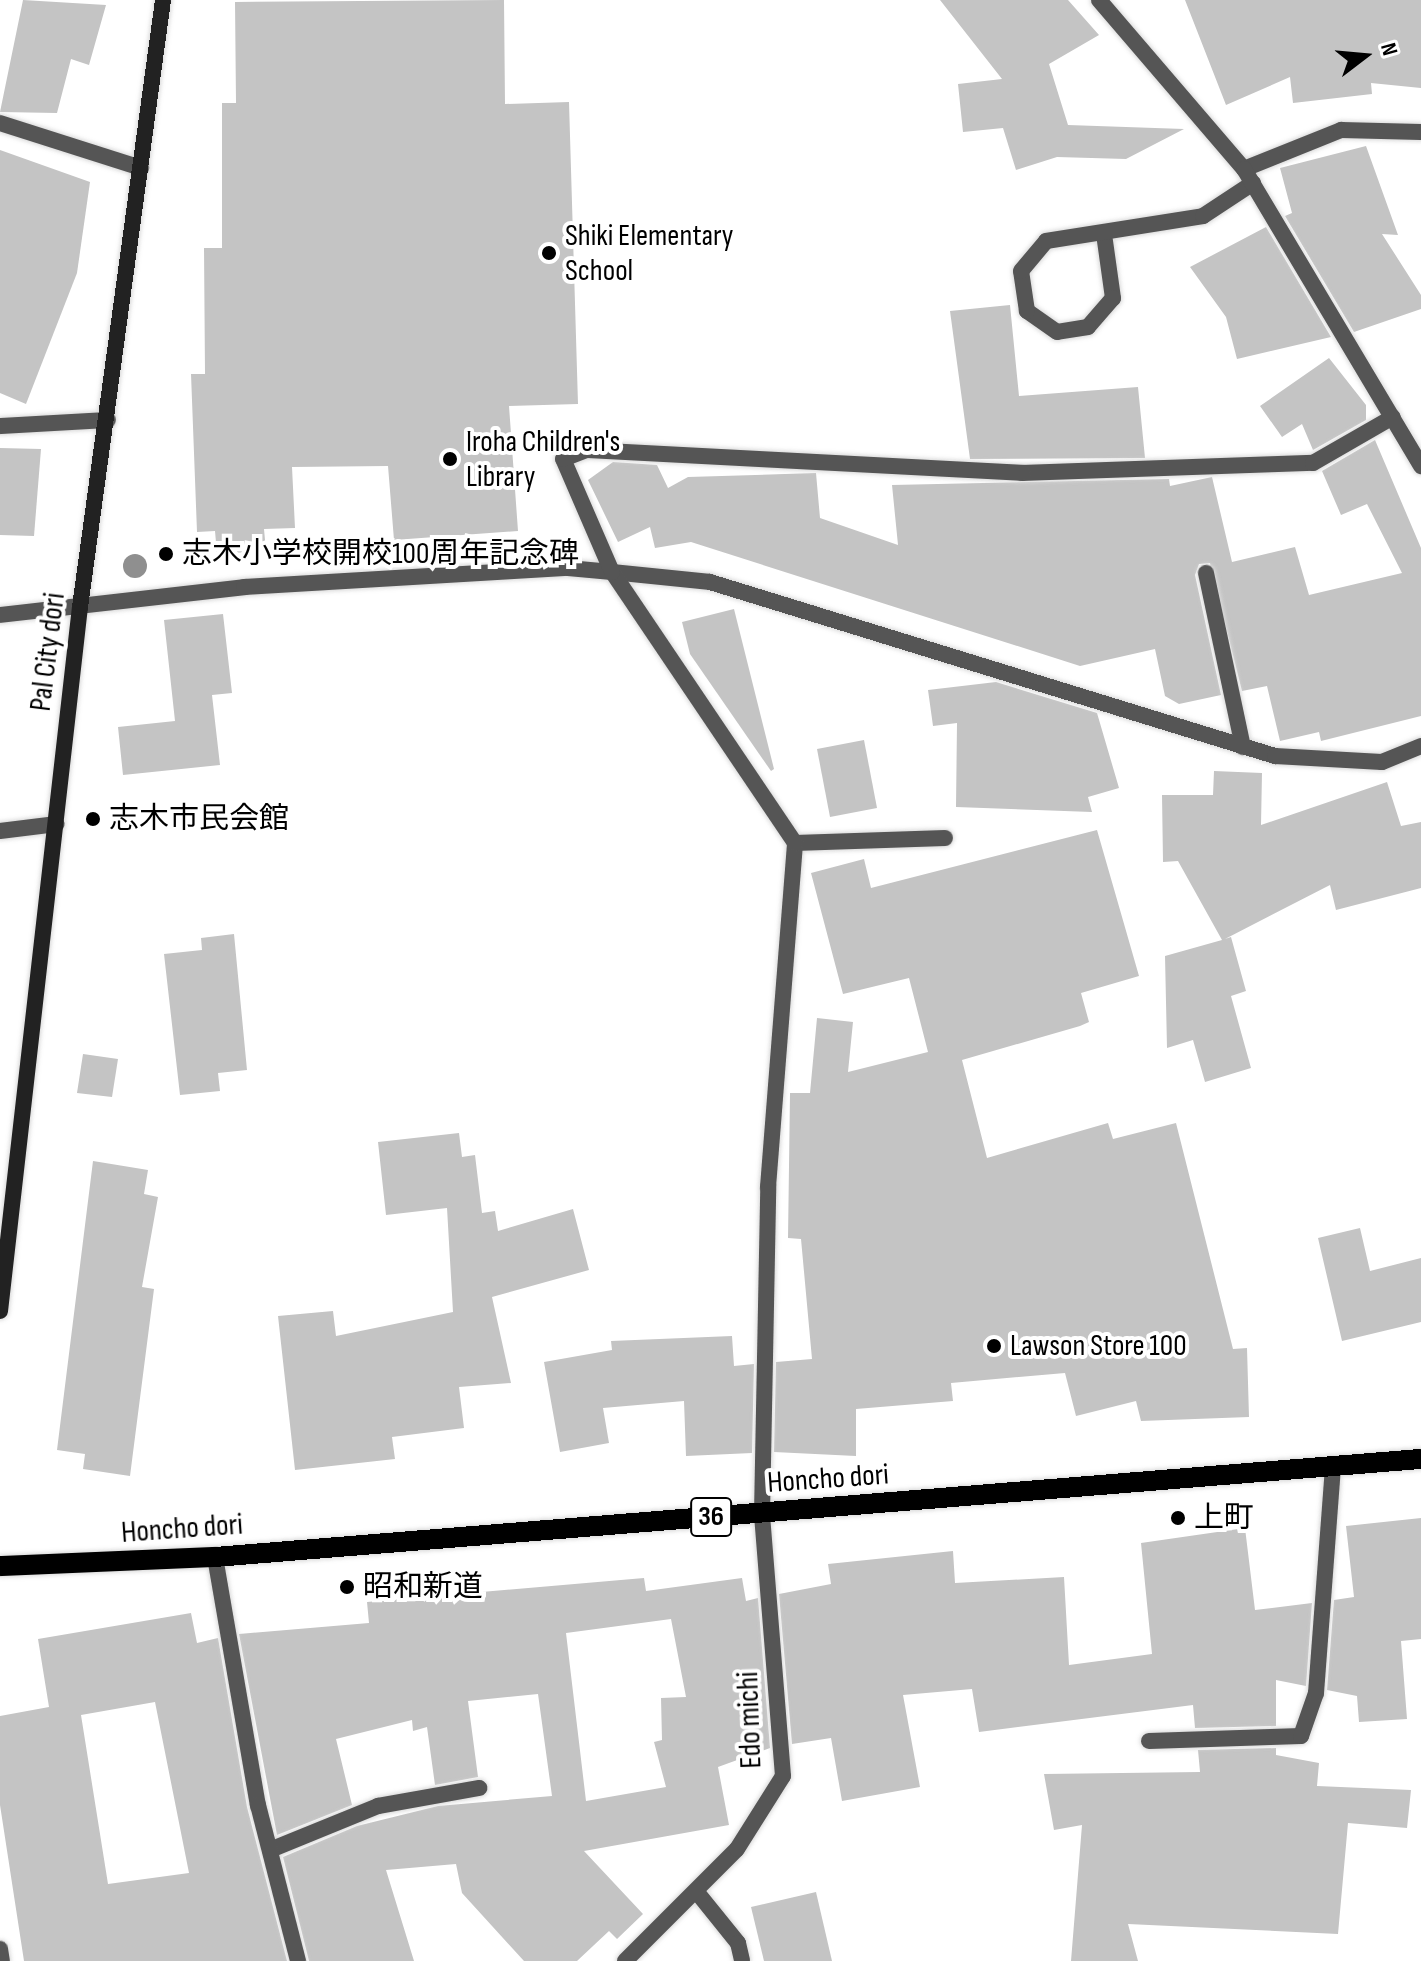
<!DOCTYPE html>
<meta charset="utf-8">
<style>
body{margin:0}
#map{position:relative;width:1421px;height:1961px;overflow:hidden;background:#fff;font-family:"Sofia Sans Condensed","Noto Sans JP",sans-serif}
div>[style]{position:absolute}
.building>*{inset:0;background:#c4c4c4}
.roads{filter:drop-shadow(0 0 2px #dbdbdb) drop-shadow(0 0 2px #dbdbdb)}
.lane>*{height:16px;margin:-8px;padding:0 8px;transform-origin:8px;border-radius:8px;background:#555}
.street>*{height:16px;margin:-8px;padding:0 8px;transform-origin:8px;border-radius:8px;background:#555}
.secondary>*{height:16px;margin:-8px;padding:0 8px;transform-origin:8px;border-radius:8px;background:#222}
.primary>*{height:20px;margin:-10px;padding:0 10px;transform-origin:10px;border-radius:10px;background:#000}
.trees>*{width:24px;height:24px;margin:-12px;border-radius:50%;background:#8f8f8f}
.dots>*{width:22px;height:22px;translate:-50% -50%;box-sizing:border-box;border:4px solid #fff;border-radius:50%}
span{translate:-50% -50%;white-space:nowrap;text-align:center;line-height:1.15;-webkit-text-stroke:8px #fff;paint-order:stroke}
.shield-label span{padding:2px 6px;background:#fff;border:2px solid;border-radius:6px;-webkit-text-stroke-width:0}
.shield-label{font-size:28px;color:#000;font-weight:700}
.poi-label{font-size:30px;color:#000}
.left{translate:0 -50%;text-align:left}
.street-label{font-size:30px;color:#000}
.north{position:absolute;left:1325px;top:16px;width:80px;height:80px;-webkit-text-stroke:6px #fff;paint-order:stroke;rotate:74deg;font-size:22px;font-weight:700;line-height:32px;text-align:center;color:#000}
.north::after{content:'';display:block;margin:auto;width:28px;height:36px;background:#000;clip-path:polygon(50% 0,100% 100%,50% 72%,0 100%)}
</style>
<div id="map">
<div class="building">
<i style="clip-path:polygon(23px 0,106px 5px,89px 65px,71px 59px,57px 113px,0 112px)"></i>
<i style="clip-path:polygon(504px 0,505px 104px,569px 102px,578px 404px,509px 406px,518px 531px,394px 540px,388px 466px,292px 467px,295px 528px,264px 529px,266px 551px,217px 554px,215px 531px,197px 532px,191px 374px,205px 374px,204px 248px,222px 248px,222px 103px,236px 103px,235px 2px)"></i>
<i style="clip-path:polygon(940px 0,1068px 0,1099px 35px,1049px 64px,1068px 125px,1184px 129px,1126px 159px,1057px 157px,1016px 170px,1003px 128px,963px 132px,958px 84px,1002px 79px)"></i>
<i style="clip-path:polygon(1185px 0,1421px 0,1421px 88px,1371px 83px,1372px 94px,1293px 103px,1290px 77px,1226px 105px)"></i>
<i style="clip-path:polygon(1366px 146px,1398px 235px,1382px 234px,1421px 295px,1421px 309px,1354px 332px,1285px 216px,1292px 213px,1280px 168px)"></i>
<i style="clip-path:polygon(0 150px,90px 182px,77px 273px,26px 404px,0 393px)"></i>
<i style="clip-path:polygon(1266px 227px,1331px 337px,1237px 359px,1226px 317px,1190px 267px)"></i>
<i style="clip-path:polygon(1010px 305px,1019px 396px,1138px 387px,1145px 458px,970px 459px,950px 311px)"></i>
<i style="clip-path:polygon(1329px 358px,1366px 405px,1366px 420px,1313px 450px,1302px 424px,1282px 437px,1260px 406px)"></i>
<i style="clip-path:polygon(1375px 440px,1421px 548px,1421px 716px,1321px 741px,1319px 732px,1280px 741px,1267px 686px,1242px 691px,1210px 563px,1199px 564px,1195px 575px,1221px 695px,1179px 704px,1165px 696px,1155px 649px,1080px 666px,691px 542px,655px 548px,650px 527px,618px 542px,588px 480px,613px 462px,657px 465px,668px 488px,688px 477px,816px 473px,820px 518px,898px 545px,892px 485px,1169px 479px,1170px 486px,1212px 477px,1232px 562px,1295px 547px,1309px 595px,1402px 573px,1367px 504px,1341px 515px,1322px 471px)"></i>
<i style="clip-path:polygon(0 448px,41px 449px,34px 536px,0 535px)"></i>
<i style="clip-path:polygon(734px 609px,774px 769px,771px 771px,690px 654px,682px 622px)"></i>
<i style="clip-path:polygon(223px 614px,232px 693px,212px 695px,220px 765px,123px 775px,118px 727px,175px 721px,164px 620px)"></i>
<i style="clip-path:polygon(996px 682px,1097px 713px,1119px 788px,1088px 797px,1092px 812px,956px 807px,957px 723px,933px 726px,928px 690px)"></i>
<i style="clip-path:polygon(864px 740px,877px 808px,830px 817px,817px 749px)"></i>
<i style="clip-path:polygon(1214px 771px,1262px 773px,1261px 825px,1387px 782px,1401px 826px,1421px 822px,1421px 888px,1336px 910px,1330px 885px,1225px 939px,1231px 937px,1246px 991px,1231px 996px,1251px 1068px,1205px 1082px,1193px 1040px,1167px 1048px,1165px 956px,1222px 940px,1178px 861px,1163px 862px,1162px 795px,1213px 795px)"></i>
<i style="clip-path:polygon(1097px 830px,1139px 976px,1081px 993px,1089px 1022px,1080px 1026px,962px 1060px,987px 1158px,1108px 1123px,1113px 1139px,1176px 1123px,1233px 1349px,1247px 1348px,1249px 1417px,1141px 1421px,1136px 1401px,1076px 1416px,1065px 1373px,951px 1383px,953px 1401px,856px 1409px,856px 1456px,774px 1452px,776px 1362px,812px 1359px,801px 1239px,788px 1238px,790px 1093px,810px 1093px,817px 1018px,853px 1022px,848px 1072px,928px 1052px,909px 978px,843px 994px,811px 873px,864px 859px,871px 888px)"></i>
<i style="clip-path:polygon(234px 934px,247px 1070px,218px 1073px,220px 1091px,180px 1095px,164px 954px,202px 950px,201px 938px)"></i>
<i style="clip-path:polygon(83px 1054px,118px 1059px,112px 1097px,77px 1093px)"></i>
<i style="clip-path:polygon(459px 1133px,462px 1157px,475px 1155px,482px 1213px,495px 1211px,498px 1231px,573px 1209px,589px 1270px,492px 1297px,511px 1383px,459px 1387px,464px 1428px,392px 1437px,395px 1459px,295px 1470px,278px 1316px,333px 1311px,336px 1336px,453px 1312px,447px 1208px,386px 1215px,378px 1142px)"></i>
<i style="clip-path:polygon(93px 1161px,148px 1170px,144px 1194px,158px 1197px,142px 1287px,154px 1289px,130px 1476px,83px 1469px,85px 1454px,57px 1450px)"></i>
<i style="clip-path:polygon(1360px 1228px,1370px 1271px,1421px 1258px,1421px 1322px,1342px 1341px,1318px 1238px)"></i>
<i style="clip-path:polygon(732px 1336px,734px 1366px,754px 1364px,752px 1453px,686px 1456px,684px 1401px,603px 1408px,609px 1443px,560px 1452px,544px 1362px,612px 1350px,611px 1341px)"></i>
<i style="clip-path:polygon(1421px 1518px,1421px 1639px,1401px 1641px,1407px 1719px,1359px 1722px,1357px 1696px,1327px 1690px,1334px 1600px,1354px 1597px,1346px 1526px)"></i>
<i style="clip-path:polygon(1245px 1528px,1255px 1610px,1312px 1603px,1306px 1686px,1276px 1680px,1276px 1726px,1195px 1728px,1193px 1705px,979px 1732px,972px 1689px,903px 1695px,920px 1787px,842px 1801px,831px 1738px,792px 1744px,779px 1594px,831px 1584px,828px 1564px,953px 1551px,955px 1583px,1064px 1577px,1069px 1665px,1152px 1654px,1141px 1543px)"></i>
<i style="clip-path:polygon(evenodd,644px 1578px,646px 1591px,742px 1578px,746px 1601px,758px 1598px,770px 1748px,718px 1767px,729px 1825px,584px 1851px,643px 1914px,617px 1939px,609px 1931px,577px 1961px,524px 1961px,462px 1893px,456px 1864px,386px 1870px,414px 1961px,309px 1961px,283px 1857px,357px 1826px,438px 1806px,552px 1796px,538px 1694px,468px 1701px,478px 1777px,435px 1785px,427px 1727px,413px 1731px,412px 1720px,336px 1739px,352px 1805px,277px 1835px,239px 1634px,369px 1623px,367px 1602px,644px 1578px,671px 1619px,686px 1697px,661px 1698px,662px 1740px,654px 1742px,666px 1787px,586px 1801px,566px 1633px,671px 1619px)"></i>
<i style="clip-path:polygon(evenodd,191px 1613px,197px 1643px,218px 1638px,247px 1807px,287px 1961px,24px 1961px,0 1805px,0 1716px,49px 1707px,38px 1639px,191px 1613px,155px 1702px,189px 1873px,108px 1884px,81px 1715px,155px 1702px)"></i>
<i style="clip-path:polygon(1276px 1748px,1276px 1755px,1319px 1763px,1317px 1786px,1411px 1790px,1407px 1828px,1348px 1823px,1338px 1934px,1128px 1924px,1138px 1961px,1071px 1961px,1082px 1825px,1054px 1830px,1044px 1774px,1200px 1772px,1198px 1750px)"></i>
<i style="clip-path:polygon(816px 1892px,832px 1961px,764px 1961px,751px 1907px)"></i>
</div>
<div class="roads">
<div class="lane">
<i style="left:1244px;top:169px;width:105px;rotate:-21.9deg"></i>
<i style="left:1341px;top:130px;width:80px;rotate:1.4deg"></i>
<i style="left:1104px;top:234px;width:65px;rotate:82deg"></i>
<i style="left:1113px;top:298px;width:38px;rotate:131deg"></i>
<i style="left:1088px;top:327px;width:31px;rotate:171deg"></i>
<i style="left:1057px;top:332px;width:37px;rotate:-145deg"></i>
<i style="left:1027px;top:311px;width:40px;rotate:-98.5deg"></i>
<i style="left:1021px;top:271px;width:39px;rotate:-50deg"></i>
<i style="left:1046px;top:241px;width:159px;rotate:-9deg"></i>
<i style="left:1203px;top:216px;width:60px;rotate:-33.4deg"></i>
<i style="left:1022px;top:473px;width:291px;rotate:-2deg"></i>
<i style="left:1313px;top:463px;width:92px;rotate:-29.9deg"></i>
<i style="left:795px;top:843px;width:150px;rotate:-1.9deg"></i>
<i style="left:1149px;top:1741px;width:152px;rotate:-1.9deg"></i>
<i style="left:1301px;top:1736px;width:46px;rotate:-70.8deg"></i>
<i style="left:1316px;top:1693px;width:227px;rotate:-85.7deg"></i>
<i style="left:270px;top:1850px;width:117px;rotate:-22.2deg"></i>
<i style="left:378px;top:1806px;width:103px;rotate:-10.1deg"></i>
</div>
<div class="street">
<i style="left:1099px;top:0;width:223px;rotate:49.4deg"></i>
<i style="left:1244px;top:169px;width:346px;rotate:59.2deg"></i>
<i style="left:0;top:123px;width:148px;rotate:17.7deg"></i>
<i style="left:0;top:426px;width:108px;rotate:-3.2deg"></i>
<i style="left:1206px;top:573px;width:178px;rotate:78deg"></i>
<i style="left:0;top:615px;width:246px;rotate:-6.5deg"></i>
<i style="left:244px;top:587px;width:325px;rotate:-3.4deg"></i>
<i style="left:568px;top:568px;width:44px;rotate:5.2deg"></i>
<i style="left:612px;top:572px;width:99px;rotate:5.8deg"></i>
<i style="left:710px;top:582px;width:591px;rotate:17.12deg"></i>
<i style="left:1275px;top:756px;width:107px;rotate:3.2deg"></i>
<i style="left:1382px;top:762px;width:42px;rotate:-22.3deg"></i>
<i style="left:0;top:831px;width:57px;rotate:-7deg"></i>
<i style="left:215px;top:1557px;width:252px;rotate:80.2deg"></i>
<i style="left:258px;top:1805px;width:161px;rotate:75.6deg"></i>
<i style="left:696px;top:1891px;width:67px;rotate:51.1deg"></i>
<i style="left:738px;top:1943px;width:18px;rotate:77deg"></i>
<i style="left:0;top:1949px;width:12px;rotate:81deg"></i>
<i style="left:625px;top:1961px;width:158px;rotate:-45deg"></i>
<i style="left:737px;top:1849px;width:86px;rotate:-57.8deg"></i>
<i style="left:783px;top:1776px;width:263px;rotate:-94.6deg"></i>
<i style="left:762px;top:1514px;width:327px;rotate:-88.9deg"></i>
<i style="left:768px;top:1187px;width:345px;rotate:-85.5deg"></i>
<i style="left:795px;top:843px;width:327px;rotate:-124deg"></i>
<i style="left:612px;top:572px;width:123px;rotate:-113.4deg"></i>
<i style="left:563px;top:459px;width:25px;rotate:-21deg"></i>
<i style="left:586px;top:450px;width:437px;rotate:3deg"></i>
</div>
<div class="secondary">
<i style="left:0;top:1311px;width:709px;rotate:-83.52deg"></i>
<i style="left:80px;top:607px;width:613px;rotate:-82.21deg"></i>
</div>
<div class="primary">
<i style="left:0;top:1566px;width:215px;rotate:-2.4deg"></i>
<i style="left:215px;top:1557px;width:1210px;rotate:-4.65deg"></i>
</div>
</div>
<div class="trees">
<i style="left:135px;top:566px"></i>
</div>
<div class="dots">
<i style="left:549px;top:253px;background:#000"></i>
<i style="left:450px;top:459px;background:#000"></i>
<i style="left:166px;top:554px;background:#000"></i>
<i style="left:93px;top:819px;background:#000"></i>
<i style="left:994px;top:1346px;background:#000"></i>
<i style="left:1178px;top:1518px;background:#000"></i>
<i style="left:347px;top:1587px;background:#000"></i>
</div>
<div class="shield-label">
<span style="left:711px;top:1517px">36</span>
</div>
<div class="poi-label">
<span class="left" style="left:565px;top:253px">Shiki Elementary<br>School</span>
<span class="left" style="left:466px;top:459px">Iroha Children's<br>Library</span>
<span class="left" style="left:182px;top:554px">志木小学校開校100周年記念碑</span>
<span class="left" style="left:109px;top:819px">志木市民会館</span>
<span class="left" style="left:1010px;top:1346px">Lawson Store 100</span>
<span class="left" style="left:1194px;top:1518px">上町</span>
<span class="left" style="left:363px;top:1587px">昭和新道</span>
</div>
<div class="street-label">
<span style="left:48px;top:652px;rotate:-83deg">Pal City dori</span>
<span style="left:828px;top:1479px;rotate:-4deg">Honcho dori</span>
<span style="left:182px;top:1529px;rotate:-4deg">Honcho dori</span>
<span style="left:750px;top:1720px;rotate:-92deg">Edo michi</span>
</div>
<div class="north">N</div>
</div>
